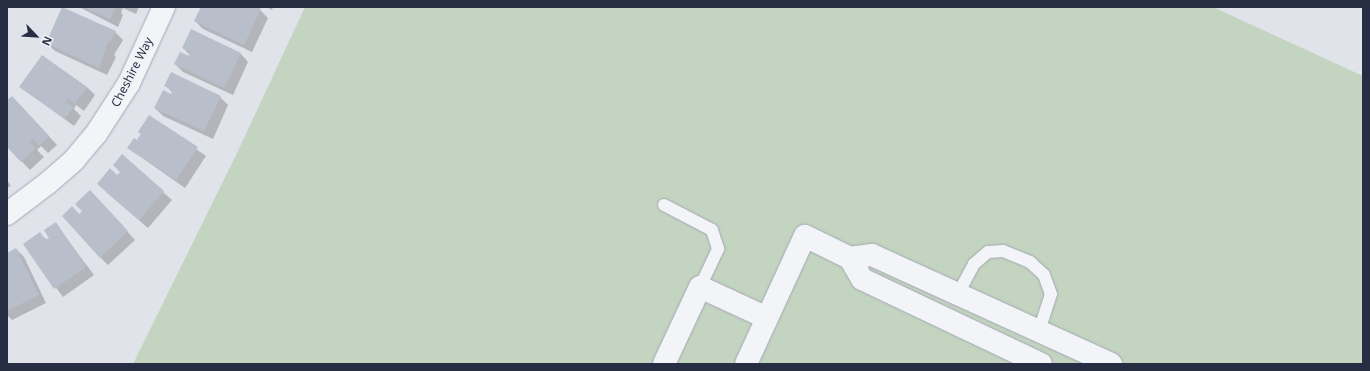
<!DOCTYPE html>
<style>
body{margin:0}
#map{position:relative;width:1370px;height:371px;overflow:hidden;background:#e0e3ea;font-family:"Noto Sans",sans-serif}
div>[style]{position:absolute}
.green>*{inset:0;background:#c3d5c0}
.shadow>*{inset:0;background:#0003}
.building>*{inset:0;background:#b9becb}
.roads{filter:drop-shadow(0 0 1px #a5a9b5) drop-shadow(0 0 1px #a5a9b5)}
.lane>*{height:12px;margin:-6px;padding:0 6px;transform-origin:6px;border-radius:6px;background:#f3f4f8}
.street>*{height:22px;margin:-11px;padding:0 11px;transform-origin:11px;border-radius:11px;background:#f3f4f8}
span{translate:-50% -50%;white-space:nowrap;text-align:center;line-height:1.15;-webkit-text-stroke:3.5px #f0f2f7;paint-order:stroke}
.street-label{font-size:12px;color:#272e43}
.frame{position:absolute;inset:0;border:8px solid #272e43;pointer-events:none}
.north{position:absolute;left:16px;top:16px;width:40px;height:40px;-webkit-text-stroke:3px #f0f2f7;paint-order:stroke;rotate:115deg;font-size:11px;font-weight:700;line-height:16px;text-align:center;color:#272e43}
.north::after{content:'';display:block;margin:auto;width:14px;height:18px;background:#272e43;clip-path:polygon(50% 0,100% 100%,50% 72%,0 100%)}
</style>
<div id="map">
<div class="green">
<i style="clip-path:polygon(305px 7px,1213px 7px,1363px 76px,1363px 364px,133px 364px,238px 151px)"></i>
</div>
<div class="shadow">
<i style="clip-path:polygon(79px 7px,139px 7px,136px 14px,123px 8px,121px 13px,123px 15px,118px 27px)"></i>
<i style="clip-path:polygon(202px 7px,254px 7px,260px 10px,268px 18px,252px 52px,203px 29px,195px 21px)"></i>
<i style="clip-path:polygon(267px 7px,273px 7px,272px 10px)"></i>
<i style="clip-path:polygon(115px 32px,123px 40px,114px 55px,116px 57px,107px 75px,55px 51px,47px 43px)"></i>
<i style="clip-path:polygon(183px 48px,240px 53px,248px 62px,233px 95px,183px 72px,175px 64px,190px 55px)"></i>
<i style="clip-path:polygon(166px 86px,220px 97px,228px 105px,213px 139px,163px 116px,155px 108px,173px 93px)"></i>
<i style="clip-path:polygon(21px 87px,87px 87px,95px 95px,84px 111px,76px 105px,74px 109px,81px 116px,74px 126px)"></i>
<i style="clip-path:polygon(7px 102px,20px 105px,57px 145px,48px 153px,41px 146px,37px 150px,44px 157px,30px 170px,7px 146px)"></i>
<i style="clip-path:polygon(150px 116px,206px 156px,185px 188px,128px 148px,137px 141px)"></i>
<i style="clip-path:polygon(122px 156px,172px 200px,148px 228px,106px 192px,121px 172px)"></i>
<i style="clip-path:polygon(7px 180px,11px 186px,7px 188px)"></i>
<i style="clip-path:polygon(98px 199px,135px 240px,108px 265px,100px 257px,79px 215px)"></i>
<i style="clip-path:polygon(55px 223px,94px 275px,63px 297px,24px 244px,40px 234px,47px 240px,51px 238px)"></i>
<i style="clip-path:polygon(16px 249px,24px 257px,46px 303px,12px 320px,7px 315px,7px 254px)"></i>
</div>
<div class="building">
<i style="clip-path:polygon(62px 7px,116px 31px,110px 43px,108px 42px,99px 68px,46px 43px)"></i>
<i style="clip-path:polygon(83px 7px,116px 7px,110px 19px)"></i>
<i style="clip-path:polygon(201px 7px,257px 7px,261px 9px,244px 45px,194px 21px)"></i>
<i style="clip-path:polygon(191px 29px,241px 53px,224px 88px,174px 64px,180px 52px,189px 56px,190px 52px,182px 48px)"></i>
<i style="clip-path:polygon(42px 55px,87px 87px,75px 104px,68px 98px,66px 102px,73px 107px,65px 119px,19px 87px)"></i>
<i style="clip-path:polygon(171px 72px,221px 96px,204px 131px,154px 108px,163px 90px,171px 94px,173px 90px,164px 86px)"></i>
<i style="clip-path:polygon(12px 96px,49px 136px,39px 146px,33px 139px,30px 142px,36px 148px,21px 162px,7px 147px,7px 100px)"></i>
<i style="clip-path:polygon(149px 115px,198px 147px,176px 180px,127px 148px,134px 138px,137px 140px,141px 134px,138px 132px)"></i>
<i style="clip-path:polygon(122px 154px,164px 191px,139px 220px,97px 184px,110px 168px,117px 175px,120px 172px,113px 165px)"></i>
<i style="clip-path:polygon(90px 190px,128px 231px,100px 258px,62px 216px,72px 206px,79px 214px,82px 211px,75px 204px)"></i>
<i style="clip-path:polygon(56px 222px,86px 267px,54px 289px,23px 244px,40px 232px,45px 240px,49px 238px,44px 230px)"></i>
<i style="clip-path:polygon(16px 248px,39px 295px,7px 311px,7px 253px)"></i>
</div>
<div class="roads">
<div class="lane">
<i style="left:664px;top:205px;width:54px;rotate:27.5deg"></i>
<i style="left:712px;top:230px;width:20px;rotate:72deg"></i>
<i style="left:718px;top:249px;width:42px;rotate:115.3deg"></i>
<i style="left:958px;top:294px;width:34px;rotate:-62deg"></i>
<i style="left:974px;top:264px;width:18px;rotate:-41deg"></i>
<i style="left:988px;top:252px;width:15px;rotate:-4deg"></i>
<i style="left:1003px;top:251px;width:29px;rotate:22deg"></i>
<i style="left:1030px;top:262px;width:19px;rotate:43deg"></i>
<i style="left:1044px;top:275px;width:20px;rotate:70deg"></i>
<i style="left:1051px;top:294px;width:39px;rotate:108deg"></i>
</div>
<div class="street">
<i style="left:7px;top:214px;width:53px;rotate:-37.3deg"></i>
<i style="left:49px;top:182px;width:33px;rotate:-41deg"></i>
<i style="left:74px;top:160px;width:34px;rotate:-50deg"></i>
<i style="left:96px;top:134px;width:61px;rotate:-57.1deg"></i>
<i style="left:129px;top:83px;width:84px;rotate:-65.3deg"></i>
<i style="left:664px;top:364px;width:85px;rotate:-64.9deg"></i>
<i style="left:700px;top:287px;width:74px;rotate:24.8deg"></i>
<i style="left:746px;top:364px;width:141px;rotate:-65.3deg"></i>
<i style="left:805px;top:236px;width:50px;rotate:26.1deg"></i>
<i style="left:1041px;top:364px;width:198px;rotate:-154.6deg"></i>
<i style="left:862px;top:279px;width:24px;rotate:-120deg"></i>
<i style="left:850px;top:258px;width:22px;rotate:-8deg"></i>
<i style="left:872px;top:255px;width:263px;rotate:24.5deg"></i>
</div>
</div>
<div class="street-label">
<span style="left:132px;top:72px;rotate:-63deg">Cheshire Way</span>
</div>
<div class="frame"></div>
<div class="north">N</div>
</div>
